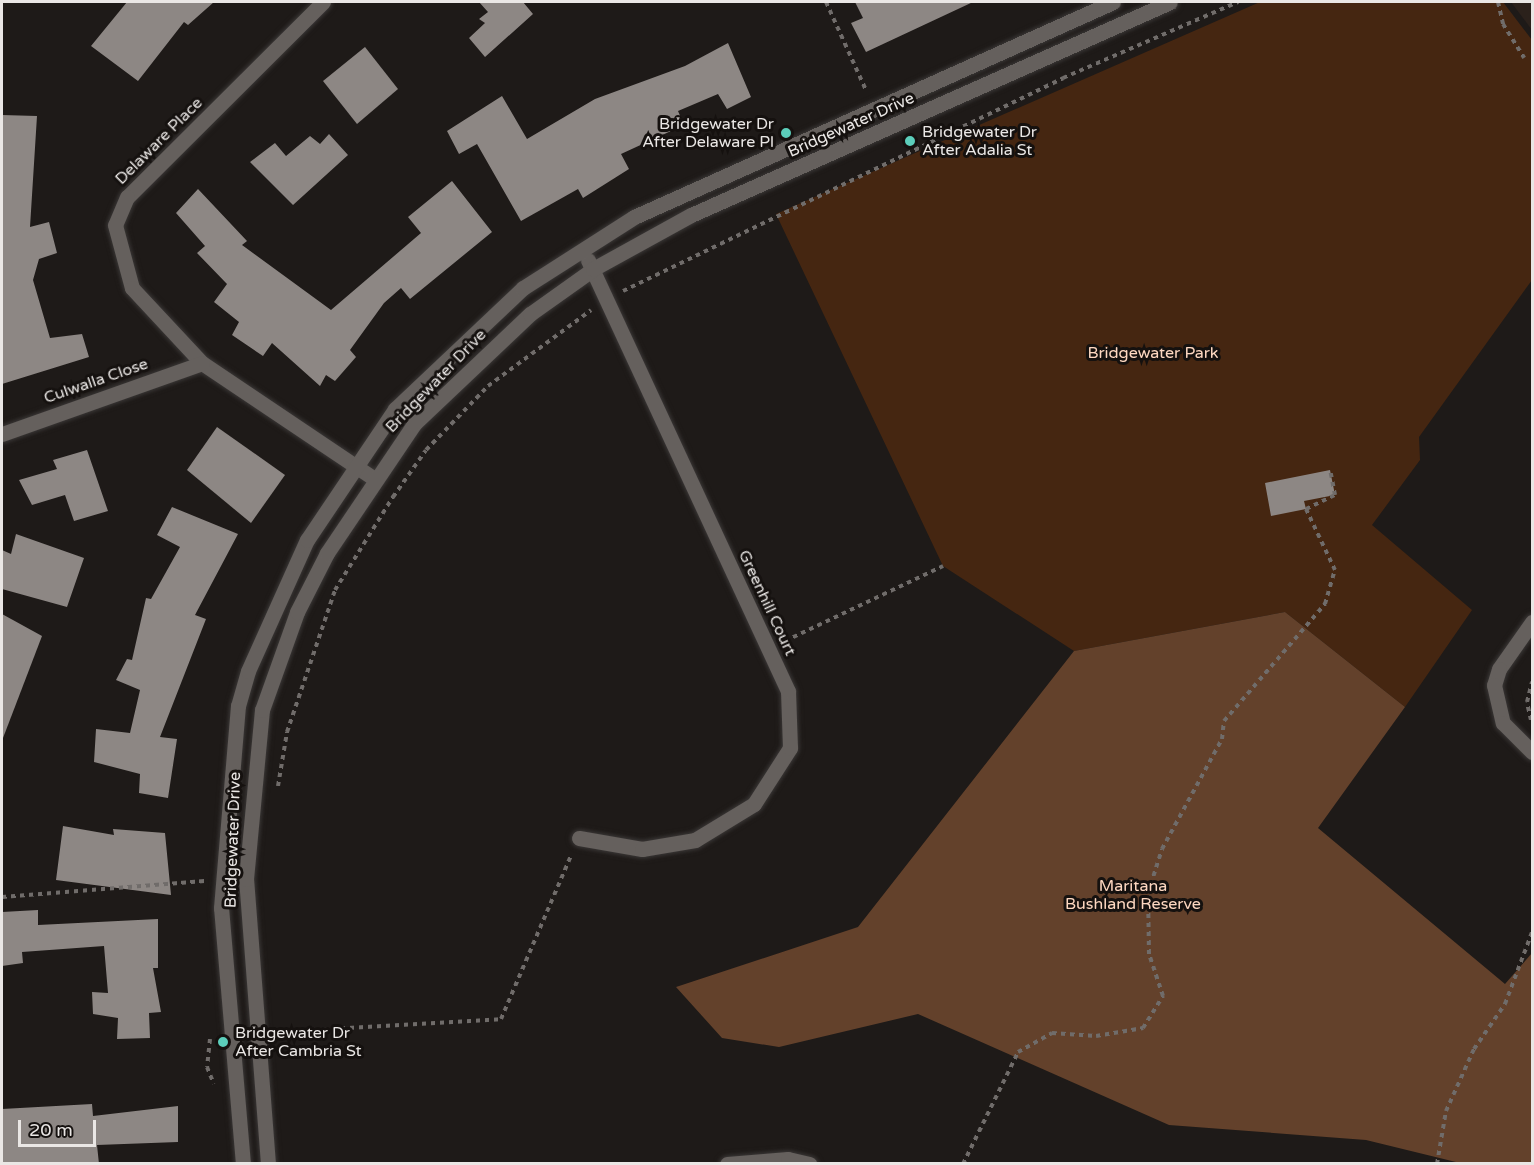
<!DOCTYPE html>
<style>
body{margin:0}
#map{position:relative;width:1534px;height:1165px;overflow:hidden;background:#1e1a18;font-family:"Varela Round",sans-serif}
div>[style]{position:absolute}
.built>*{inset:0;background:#2b211b}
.green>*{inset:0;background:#452611}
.forest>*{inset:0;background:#63412b}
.building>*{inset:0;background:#8d8784}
.path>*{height:4px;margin-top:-2px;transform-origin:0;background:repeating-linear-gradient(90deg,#706c6a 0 4.5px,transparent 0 9px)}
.roads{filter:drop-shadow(0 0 2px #3a3736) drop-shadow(0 0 2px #3a3736)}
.minor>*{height:15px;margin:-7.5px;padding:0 7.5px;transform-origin:7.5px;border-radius:7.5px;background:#65605d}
.dots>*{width:16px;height:16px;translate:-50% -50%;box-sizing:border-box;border:3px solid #15110f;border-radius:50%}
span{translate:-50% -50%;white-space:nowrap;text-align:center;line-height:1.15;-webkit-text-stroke:6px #15110f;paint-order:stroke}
.poi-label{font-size:16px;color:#eae7e5}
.right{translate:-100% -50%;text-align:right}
.left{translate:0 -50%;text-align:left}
.street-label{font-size:16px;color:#eae7e5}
.park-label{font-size:16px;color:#fed8c1}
.frame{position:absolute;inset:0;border:3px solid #eae7e5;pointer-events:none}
.scale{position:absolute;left:18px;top:1120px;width:78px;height:27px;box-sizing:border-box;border:3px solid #eae7e5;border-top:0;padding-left:8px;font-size:18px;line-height:21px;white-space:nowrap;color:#eae7e5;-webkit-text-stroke:4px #15110f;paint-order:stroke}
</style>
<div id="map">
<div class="built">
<i style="clip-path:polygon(1511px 2px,1532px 2px,1532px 30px)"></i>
</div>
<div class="green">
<i style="clip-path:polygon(1260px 2px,1503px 2px,1532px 40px,1532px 280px,1419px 437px,1420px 460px,1372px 525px,1472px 610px,1405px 707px,1285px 612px,1074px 651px,943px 566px,776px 214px)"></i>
</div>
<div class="forest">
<i style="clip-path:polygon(1285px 612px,1405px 707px,1318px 828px,1505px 984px,1532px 953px,1532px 1163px,1460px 1163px,1366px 1140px,1169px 1125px,918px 1014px,779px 1047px,722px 1038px,676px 987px,858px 927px,1074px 651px)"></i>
</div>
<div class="building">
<i style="clip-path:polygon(127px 2px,214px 2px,188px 25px,184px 22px,138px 81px,91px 46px)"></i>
<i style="clip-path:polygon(479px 2px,523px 2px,533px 14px,485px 57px,469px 38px,485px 23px,479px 19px,488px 12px)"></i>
<i style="clip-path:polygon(855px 2px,973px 2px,866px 52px,851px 23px,863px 18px)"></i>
<i style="clip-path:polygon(728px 43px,751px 97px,727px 109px,718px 94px,678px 111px,684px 125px,621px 154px,629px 169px,583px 198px,578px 189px,521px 221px,477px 144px,459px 154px,447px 131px,502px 96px,527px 139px,595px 99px,685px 66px)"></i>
<i style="clip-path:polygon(365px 47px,398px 89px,357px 124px,323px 81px)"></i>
<i style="clip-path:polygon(2px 115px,37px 116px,30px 227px,49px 222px,57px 253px,39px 259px,33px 280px,50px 338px,82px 334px,89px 357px,2px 384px)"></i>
<i style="clip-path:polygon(329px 134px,348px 155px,293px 205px,250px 162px,275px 143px,286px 156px,310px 136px,320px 144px)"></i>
<i style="clip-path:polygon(452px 181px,492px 232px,410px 299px,401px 288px,384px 303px,350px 350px,356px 357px,335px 381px,326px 375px,320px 386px,272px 343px,263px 356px,232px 335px,239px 322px,214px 302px,227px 284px,197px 253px,205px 246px,176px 213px,198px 189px,247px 241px,242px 245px,331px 310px,421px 233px,408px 217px)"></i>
<i style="clip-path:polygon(217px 427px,285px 475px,251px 523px,187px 470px)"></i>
<i style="clip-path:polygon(87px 450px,108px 511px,74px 521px,65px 495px,32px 505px,19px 480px,57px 469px,53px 460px)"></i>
<i style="clip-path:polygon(1330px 470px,1335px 495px,1304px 501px,1306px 509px,1271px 516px,1265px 483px)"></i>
<i style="clip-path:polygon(172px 507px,238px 534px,195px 615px,206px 619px,160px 737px,177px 739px,168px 798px,139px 793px,140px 774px,94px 762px,96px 729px,130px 733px,140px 690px,116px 680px,127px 659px,132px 660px,146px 598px,151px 599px,180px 547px,157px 535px)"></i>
<i style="clip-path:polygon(16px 534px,84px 558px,67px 607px,2px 589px,2px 550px,11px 554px)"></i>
<i style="clip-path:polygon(2px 614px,42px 636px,3px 738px,2px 738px)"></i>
<i style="clip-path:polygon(63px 826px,114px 835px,113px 829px,165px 833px,171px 895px,56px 880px)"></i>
<i style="clip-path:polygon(38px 910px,38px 925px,158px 919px,158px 968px,153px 968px,161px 1012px,149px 1013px,150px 1038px,117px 1039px,118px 1018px,93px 1014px,92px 992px,108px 993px,104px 946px,22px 952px,23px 963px,2px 966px,2px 912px)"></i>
<i style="clip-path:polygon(92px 1104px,93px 1116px,178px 1106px,178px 1142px,97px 1145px,99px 1164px,2px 1164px,2px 1109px)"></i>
</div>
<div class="path">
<i style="left:826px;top:2px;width:97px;rotate:65.6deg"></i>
<i style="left:1498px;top:2px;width:23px;rotate:77deg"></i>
<i style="left:1503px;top:24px;width:40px;rotate:58deg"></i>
<i style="left:623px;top:291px;width:489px;rotate:-25.8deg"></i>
<i style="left:1063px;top:78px;width:191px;rotate:-23.5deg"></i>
<i style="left:785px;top:641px;width:175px;rotate:-25.4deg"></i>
<i style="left:1531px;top:720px;width:18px;rotate:-103deg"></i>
<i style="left:1527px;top:702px;width:21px;rotate:-76deg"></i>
<i style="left:278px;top:786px;width:55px;rotate:-80.5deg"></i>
<i style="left:287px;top:732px;width:150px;rotate:-71.3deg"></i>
<i style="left:335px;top:590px;width:110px;rotate:-58.1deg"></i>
<i style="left:393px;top:497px;width:57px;rotate:-54.9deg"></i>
<i style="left:426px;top:450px;width:89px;rotate:-45.9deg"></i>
<i style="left:488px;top:386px;width:128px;rotate:-36.4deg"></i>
<i style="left:2px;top:897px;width:203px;rotate:-4.5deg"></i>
<i style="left:278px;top:1032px;width:223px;rotate:-3.3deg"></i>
<i style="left:501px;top:1019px;width:177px;rotate:-66.8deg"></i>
<i style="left:210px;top:1039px;width:28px;rotate:96deg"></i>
<i style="left:207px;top:1067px;width:18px;rotate:68deg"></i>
<i style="left:963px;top:1164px;width:125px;rotate:-63.8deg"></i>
<i style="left:1018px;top:1052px;width:39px;rotate:-29deg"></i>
<i style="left:1052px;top:1033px;width:44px;rotate:3.9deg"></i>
<i style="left:1096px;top:1036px;width:48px;rotate:-9.7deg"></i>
<i style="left:1143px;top:1028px;width:38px;rotate:-58deg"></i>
<i style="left:1163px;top:996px;width:44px;rotate:-108.4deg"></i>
<i style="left:1149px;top:954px;width:61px;rotate:-90.9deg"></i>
<i style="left:1148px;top:893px;width:46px;rotate:-72.3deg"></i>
<i style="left:1162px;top:849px;width:125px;rotate:-61.4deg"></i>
<i style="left:1222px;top:739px;width:18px;rotate:-84deg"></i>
<i style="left:1224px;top:721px;width:155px;rotate:-49.2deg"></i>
<i style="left:1325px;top:604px;width:35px;rotate:-74deg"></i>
<i style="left:1335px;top:570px;width:68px;rotate:-115.4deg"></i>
<i style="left:1306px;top:509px;width:32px;rotate:-26deg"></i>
<i style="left:1335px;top:495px;width:25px;rotate:-101deg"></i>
<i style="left:1437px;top:1164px;width:54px;rotate:-80.4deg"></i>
<i style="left:1446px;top:1111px;width:68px;rotate:-65.7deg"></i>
<i style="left:1474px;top:1049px;width:55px;rotate:-55.4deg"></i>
<i style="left:1505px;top:1004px;width:77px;rotate:-69.4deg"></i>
</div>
<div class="roads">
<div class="minor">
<i style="left:323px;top:2px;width:276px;rotate:135.1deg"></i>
<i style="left:127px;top:197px;width:30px;rotate:113deg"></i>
<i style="left:115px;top:225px;width:65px;rotate:74.9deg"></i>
<i style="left:132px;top:288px;width:103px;rotate:47deg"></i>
<i style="left:202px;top:363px;width:206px;rotate:33.9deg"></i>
<i style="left:2px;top:434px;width:212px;rotate:-19.5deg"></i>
<i style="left:1532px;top:622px;width:57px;rotate:125.1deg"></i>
<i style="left:1499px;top:669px;width:17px;rotate:107deg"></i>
<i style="left:1494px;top:685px;width:39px;rotate:77deg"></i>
<i style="left:1503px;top:723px;width:41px;rotate:45deg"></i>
<i style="left:579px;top:838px;width:64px;rotate:9.9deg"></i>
<i style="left:642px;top:849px;width:54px;rotate:-9.6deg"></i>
<i style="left:695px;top:840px;width:69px;rotate:-31.4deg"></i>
<i style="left:754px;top:804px;width:67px;rotate:-57.3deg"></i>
<i style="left:790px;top:748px;width:57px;rotate:-92deg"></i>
<i style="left:788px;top:691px;width:475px;rotate:-114.9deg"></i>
<i style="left:243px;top:1164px;width:257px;rotate:-94.9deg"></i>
<i style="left:221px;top:908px;width:203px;rotate:-85.2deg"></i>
<i style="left:238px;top:706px;width:36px;rotate:-74deg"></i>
<i style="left:248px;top:671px;width:144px;rotate:-65.8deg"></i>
<i style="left:307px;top:540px;width:158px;rotate:-56.1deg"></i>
<i style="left:395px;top:409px;width:176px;rotate:-43.4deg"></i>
<i style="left:523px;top:288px;width:132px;rotate:-32.6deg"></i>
<i style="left:634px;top:217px;width:525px;rotate:-24.17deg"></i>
<i style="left:268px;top:1164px;width:286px;rotate:-94.4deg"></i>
<i style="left:246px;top:879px;width:170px;rotate:-84.6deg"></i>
<i style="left:262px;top:710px;width:104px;rotate:-70.3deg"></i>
<i style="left:297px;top:612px;width:66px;rotate:-63deg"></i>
<i style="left:327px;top:553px;width:156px;rotate:-56deg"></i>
<i style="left:414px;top:424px;width:160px;rotate:-43.5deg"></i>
<i style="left:530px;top:314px;width:77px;rotate:-35.5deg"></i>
<i style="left:593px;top:269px;width:112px;rotate:-28.9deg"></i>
<i style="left:691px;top:215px;width:524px;rotate:-23.97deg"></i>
<i style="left:727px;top:1164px;width:61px;rotate:-4.7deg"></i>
<i style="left:788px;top:1159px;width:22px;rotate:13deg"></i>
</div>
</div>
<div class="dots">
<i style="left:786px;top:133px;background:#5ccebb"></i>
<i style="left:910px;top:141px;background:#5ccebb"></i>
<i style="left:223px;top:1042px;background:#5ccebb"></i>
</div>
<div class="poi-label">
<span class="right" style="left:774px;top:133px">Bridgewater Dr<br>After Delaware Pl</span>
<span class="left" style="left:922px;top:141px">Bridgewater Dr<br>After Adalia St</span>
<span class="left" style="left:235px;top:1042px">Bridgewater Dr<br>After Cambria St</span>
</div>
<div class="street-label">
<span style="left:851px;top:125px;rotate:-24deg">Bridgewater Drive</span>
<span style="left:159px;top:141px;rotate:-45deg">Delaware Place</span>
<span style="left:96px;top:381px;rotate:-19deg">Culwalla Close</span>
<span style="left:436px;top:381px;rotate:-46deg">Bridgewater Drive</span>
<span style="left:767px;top:603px;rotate:65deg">Greenhill Court</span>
<span style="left:233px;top:840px;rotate:-88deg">Bridgewater Drive</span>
</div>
<div class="park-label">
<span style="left:1153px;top:353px">Bridgewater Park</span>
<span style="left:1133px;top:895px">Maritana<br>Bushland Reserve</span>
</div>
<div class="frame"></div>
<div class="scale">20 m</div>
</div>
